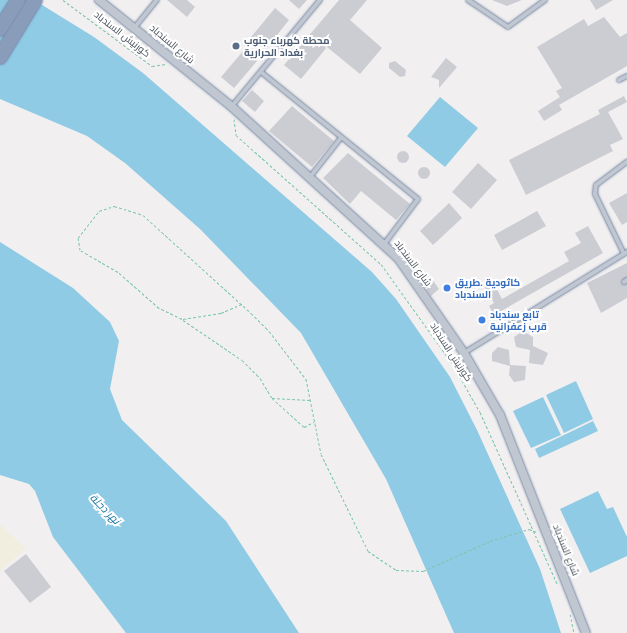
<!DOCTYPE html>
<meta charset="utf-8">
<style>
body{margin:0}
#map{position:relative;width:627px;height:633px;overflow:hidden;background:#f1efef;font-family:Mulish,Cairo,sans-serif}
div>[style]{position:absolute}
.sand>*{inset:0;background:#f1eee0}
.water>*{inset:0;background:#90cbe6}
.building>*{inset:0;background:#cccdd3}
.round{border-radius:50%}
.path>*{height:1px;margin-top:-0.5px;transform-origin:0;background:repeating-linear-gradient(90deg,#7ac7a9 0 3px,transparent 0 5px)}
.roads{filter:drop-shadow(0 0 1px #7587a6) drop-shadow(0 0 1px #7587a6)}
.lane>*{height:4px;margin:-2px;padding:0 2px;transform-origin:2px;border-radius:2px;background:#c0c7d0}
.street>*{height:8px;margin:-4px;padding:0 4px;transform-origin:4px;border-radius:4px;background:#c0c7d0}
.highway>*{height:14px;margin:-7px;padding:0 7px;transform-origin:7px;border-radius:7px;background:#899cba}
.dots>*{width:11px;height:11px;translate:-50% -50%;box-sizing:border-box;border:2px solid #fff;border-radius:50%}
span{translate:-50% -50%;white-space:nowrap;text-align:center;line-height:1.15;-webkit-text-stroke:4px #fff;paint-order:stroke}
.street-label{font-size:10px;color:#48505b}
.service-label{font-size:10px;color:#4e5e75;font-weight:700}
.left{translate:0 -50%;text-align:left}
.shop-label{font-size:10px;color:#366cbe;font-weight:700}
.water-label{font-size:11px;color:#1675a0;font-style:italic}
</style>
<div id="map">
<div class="sand">
<i style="clip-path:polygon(0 525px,26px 548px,0 571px)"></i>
</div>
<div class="water">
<i style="clip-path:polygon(0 0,34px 0,94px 37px,143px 73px,372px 272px,396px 299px,450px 377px,477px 430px,540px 569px,561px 633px,454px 633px,386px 479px,301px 333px,200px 229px,125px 163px,87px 136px,0 99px)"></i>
<i style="clip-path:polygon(440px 97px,478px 128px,445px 167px,407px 136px)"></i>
<i style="clip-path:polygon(0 242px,73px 288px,110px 322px,119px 341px,110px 389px,122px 420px,226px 521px,299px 633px,126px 633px,53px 537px,35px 491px,29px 484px,0 475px)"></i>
<i style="clip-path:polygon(576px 381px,593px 419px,564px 433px,546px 395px)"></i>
<i style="clip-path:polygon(543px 397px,561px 435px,531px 448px,513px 411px)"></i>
<i style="clip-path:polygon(593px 421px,598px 431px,539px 458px,535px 449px)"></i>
<i style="clip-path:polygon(598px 491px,607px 509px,613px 507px,627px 537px,627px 556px,590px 573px,560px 509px)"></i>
</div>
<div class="building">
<i style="clip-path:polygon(167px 0,187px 0,195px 7px,187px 17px)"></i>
<i style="clip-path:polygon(289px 0,307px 0,299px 9px)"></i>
<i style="clip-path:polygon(339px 0,367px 0,350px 20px,382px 48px,360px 74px,327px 47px,301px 79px,284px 65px)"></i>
<i style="clip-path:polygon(492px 0,522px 0,507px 6px)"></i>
<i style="clip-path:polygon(590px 0,613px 0,596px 10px)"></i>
<i style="clip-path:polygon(275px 8px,289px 20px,266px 49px,251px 37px)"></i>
<i style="clip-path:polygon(604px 17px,620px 37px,627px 33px,627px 66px,559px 105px,562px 110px,544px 121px,538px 111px,560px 97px,556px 91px,562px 88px,537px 47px,584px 19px,588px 26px)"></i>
<i style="clip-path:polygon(244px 50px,257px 61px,234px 88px,221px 77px)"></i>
<i style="clip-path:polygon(446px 58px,457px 67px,439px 88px,439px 80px,431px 77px)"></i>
<i style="clip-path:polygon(395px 61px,406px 70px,405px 76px,400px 77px,389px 68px,389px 63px)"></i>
<i style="clip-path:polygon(252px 90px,264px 101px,255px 112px,242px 101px)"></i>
<i style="clip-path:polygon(624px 96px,627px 102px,608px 112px,623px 139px,610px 145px,613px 151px,526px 195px,509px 160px,600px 114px,598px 110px)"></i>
<i style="clip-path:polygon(292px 106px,334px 141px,312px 167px,269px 131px)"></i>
<i class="round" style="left:397px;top:151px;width:12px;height:12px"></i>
<i style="clip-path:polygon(348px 153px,410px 204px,396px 220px,361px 191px,350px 204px,323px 178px)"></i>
<i style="clip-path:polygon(478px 163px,497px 180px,471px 209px,452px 192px)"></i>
<i class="round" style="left:418px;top:167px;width:12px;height:12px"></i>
<i style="clip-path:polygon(627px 193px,627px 222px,622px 225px,609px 203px)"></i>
<i style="clip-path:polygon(449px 203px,462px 218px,433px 245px,420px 231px)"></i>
<i style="clip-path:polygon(537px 211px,546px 226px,502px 250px,494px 235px)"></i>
<i style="clip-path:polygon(588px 226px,603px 253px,494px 315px,489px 306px,494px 303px,484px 286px,493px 282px,502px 299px,569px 261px,564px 252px,581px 243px,575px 233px)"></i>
<i style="clip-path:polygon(627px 263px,627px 277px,621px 282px,627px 284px,627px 298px,601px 313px,587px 283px)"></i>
<i style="clip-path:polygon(427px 272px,439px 289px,431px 296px,420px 280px)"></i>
<i style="clip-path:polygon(523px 331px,533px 337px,533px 346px,548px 353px,543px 365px,529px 363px,530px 350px,516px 347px,514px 337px)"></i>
<i style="clip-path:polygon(498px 347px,509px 350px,510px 365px,526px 366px,525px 380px,514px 382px,509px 375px,510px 366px,492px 361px,492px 353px)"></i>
<i style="clip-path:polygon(26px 554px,51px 587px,30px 603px,4px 571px)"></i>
</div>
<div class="path">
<i style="left:63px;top:0;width:111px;rotate:36.6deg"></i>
<i style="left:152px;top:66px;width:14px;rotate:-8deg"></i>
<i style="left:234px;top:119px;width:16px;rotate:83deg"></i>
<i style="left:236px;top:135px;width:194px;rotate:41.7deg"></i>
<i style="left:381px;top:264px;width:122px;rotate:54.4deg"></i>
<i style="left:452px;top:363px;width:56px;rotate:60.3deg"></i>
<i style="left:480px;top:412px;width:188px;rotate:65.8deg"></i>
<i style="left:242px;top:304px;width:23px;rotate:157deg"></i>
<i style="left:221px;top:313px;width:39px;rotate:171deg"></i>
<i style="left:182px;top:319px;width:25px;rotate:-154deg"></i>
<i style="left:159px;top:308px;width:55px;rotate:-138.7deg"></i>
<i style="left:118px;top:272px;width:44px;rotate:-149.9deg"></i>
<i style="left:80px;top:250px;width:12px;rotate:-99deg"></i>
<i style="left:78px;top:238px;width:34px;rotate:-52deg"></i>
<i style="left:99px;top:211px;width:16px;rotate:-18deg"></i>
<i style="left:114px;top:206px;width:30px;rotate:17deg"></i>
<i style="left:143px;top:215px;width:146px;rotate:42.2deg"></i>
<i style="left:251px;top:313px;width:25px;rotate:45deg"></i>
<i style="left:269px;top:331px;width:61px;rotate:52.4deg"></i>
<i style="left:306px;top:379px;width:76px;rotate:78.7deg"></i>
<i style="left:321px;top:454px;width:108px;rotate:64.1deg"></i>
<i style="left:368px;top:551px;width:34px;rotate:34deg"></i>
<i style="left:396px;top:570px;width:27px;rotate:2deg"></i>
<i style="left:423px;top:571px;width:73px;rotate:-24.1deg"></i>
<i style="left:490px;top:541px;width:41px;rotate:-17.1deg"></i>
<i style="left:529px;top:529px;width:9px;rotate:21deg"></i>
<i style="left:183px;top:320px;width:71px;rotate:34.1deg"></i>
<i style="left:242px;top:360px;width:25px;rotate:45deg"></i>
<i style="left:260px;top:378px;width:23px;rotate:59deg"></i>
<i style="left:272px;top:398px;width:38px;rotate:3deg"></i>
<i style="left:272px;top:398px;width:43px;rotate:42.2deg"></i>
<i style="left:304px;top:427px;width:11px;rotate:-27deg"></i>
<i style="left:570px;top:614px;width:19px;rotate:78deg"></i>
</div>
<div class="roads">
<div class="lane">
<i style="left:468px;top:0;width:48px;rotate:34deg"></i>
<i style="left:508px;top:27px;width:46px;rotate:-36.1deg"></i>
<i style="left:135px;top:27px;width:35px;rotate:-51deg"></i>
<i style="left:261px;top:72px;width:202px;rotate:39deg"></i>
<i style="left:418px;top:199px;width:55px;rotate:126.9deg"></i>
<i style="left:619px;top:80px;width:9px;rotate:-27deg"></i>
<i style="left:232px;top:106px;width:138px;rotate:-50.3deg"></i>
<i style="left:310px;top:177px;width:48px;rotate:-51.7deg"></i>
<i style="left:624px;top:254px;width:67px;rotate:-115.8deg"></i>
<i style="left:595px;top:194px;width:9px;rotate:-84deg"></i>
<i style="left:596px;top:185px;width:39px;rotate:-37deg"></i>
<i style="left:624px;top:282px;width:4px;rotate:-34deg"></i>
<i style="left:464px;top:353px;width:192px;rotate:-31.8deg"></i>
</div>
<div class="street">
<i style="left:99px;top:0;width:171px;rotate:38.8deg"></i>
<i style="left:232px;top:107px;width:224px;rotate:42.3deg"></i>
<i style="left:398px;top:258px;width:116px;rotate:55.2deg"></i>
<i style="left:464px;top:353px;width:72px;rotate:59.9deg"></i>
<i style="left:500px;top:415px;width:234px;rotate:68.5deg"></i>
</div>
<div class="highway">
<i style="left:0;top:29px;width:34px;rotate:-58deg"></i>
<i style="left:0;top:57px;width:67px;rotate:-58.4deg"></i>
</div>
</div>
<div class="dots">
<i style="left:236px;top:46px;background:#5c6f8a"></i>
<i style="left:447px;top:288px;background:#3f7fe0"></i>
<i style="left:482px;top:320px;background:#3f7fe0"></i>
</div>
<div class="street-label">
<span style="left:122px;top:34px;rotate:38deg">كورنيش السندباد</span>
<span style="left:172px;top:44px;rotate:40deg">شارع السندباد</span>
<span style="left:413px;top:263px;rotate:53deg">شارع السندباد</span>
<span style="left:451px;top:352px;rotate:57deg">كورنيش السندباد</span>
<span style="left:566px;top:550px;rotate:68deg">شارع السندباد</span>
</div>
<div class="service-label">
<span class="left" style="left:244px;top:46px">محطة كهرباء جنوب<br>بغداد الحرارية</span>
</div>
<div class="shop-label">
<span class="left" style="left:455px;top:288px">كاثودية .طريق<br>السندباد</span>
<span class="left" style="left:490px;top:320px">تابع سندباد<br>قرب زعفرانية</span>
</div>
<div class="water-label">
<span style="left:105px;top:509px;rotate:45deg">نهر دجلة</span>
</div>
</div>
